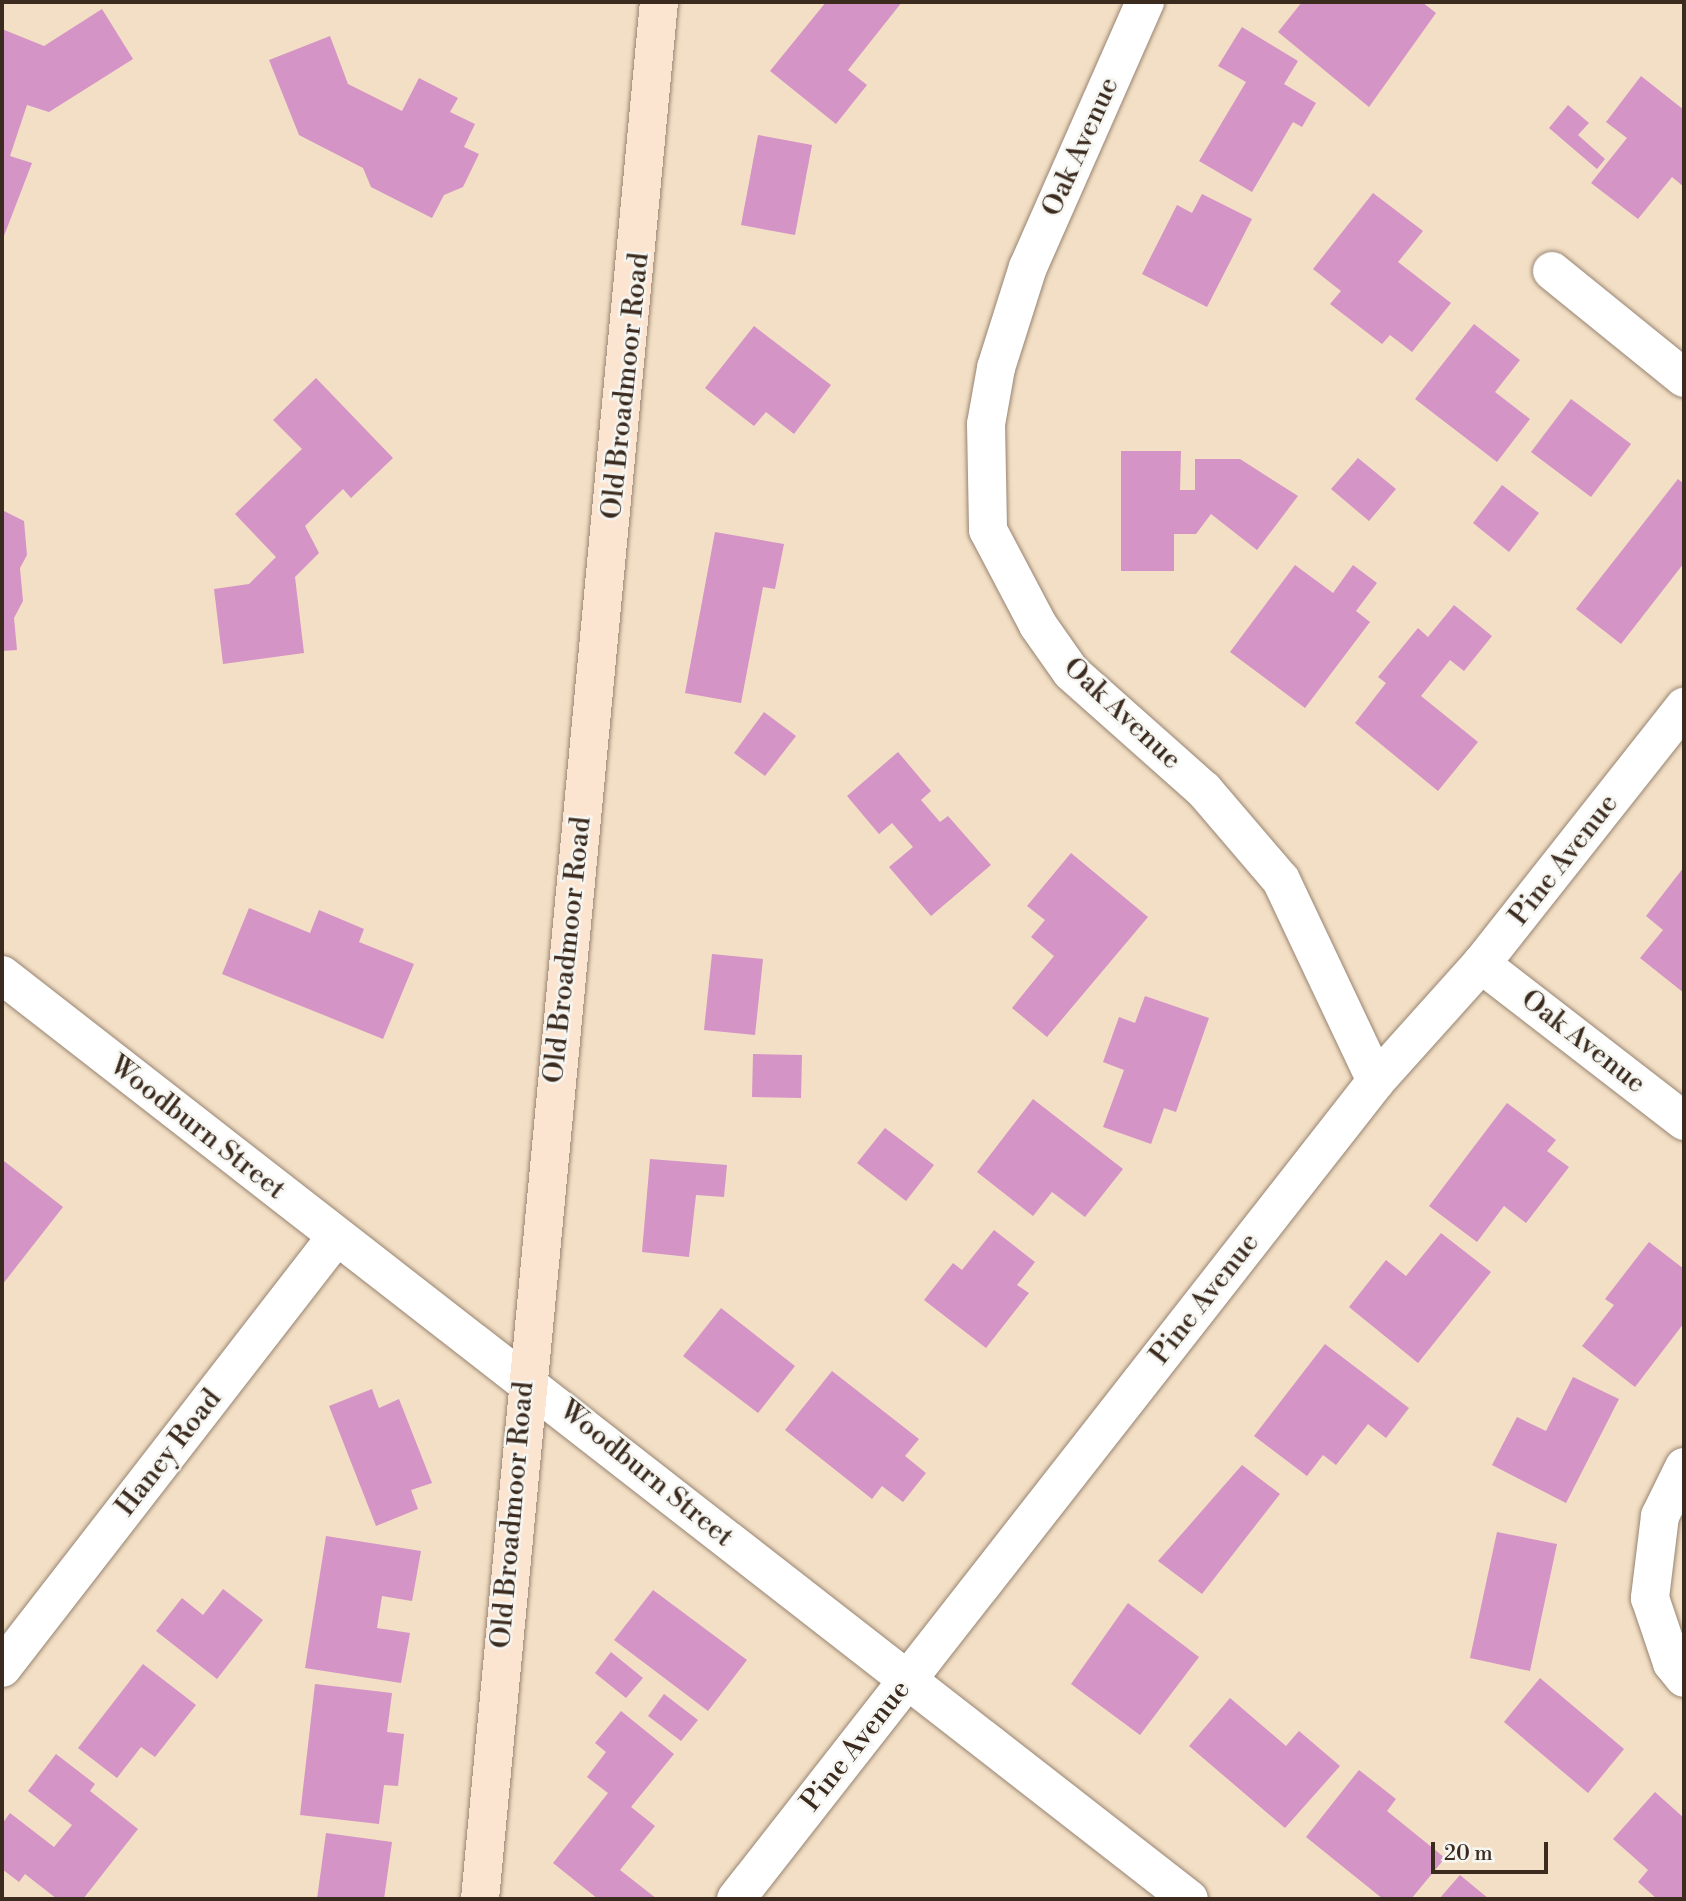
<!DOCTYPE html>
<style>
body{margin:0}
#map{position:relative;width:1686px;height:1901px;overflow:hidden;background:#f3dfc5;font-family:"Libre Bodoni",serif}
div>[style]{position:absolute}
.building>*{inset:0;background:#d494c6}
.roads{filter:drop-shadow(0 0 2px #978472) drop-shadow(0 0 2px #978472)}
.street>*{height:38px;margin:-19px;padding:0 19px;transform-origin:19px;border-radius:19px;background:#fff}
.secondary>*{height:38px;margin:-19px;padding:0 19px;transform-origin:19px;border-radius:19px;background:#fce5d0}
span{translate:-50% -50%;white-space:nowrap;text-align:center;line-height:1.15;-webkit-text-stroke:5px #f6f6f2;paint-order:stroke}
.street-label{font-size:28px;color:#3b2a1e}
.frame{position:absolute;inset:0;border:4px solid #3b2a1e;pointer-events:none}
.scale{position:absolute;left:1431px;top:1842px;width:117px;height:32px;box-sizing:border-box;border:4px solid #3b2a1e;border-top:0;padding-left:9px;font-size:21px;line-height:24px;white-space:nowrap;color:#3b2a1e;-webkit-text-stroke:5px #f6f6f2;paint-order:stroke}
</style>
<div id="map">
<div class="building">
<i style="clip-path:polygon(826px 2px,902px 2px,848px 70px,867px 85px,836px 124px,770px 71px)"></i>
<i style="clip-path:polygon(1302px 2px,1422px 2px,1436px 13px,1369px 107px,1278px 32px)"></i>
<i style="clip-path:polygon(102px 9px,133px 59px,49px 112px,27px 105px,10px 156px,32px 163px,2px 241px,2px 29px,44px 46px)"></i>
<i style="clip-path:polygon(1242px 27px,1298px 61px,1284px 84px,1316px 103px,1302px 127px,1293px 122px,1252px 192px,1199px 161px,1246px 82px,1218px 66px)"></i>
<i style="clip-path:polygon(330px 36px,348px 84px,402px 111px,419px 78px,458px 98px,450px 112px,475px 124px,464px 147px,479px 154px,463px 187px,444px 195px,432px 218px,371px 187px,363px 168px,299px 135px,269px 60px)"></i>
<i style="clip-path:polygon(1641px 76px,1684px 110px,1684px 187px,1672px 177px,1638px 219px,1591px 183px,1627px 138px,1606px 122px)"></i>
<i style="clip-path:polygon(1568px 105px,1589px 123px,1578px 135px,1605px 159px,1597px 169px,1549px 128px)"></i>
<i style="clip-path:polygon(758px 135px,812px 145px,795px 235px,741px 225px)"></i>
<i style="clip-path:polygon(1373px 193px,1423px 231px,1398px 262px,1451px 303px,1412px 352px,1390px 335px,1382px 344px,1330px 304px,1341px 291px,1313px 269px)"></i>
<i style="clip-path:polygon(1202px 194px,1252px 219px,1207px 307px,1142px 274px,1177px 205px,1192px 213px)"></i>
<i style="clip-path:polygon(1474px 324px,1520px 360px,1495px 392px,1530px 419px,1497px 462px,1415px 399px)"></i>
<i style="clip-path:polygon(754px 326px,831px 385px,794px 434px,766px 412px,754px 426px,705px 388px)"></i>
<i style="clip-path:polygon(316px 378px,393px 458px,351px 498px,343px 489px,305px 526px,319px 553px,295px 577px,304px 653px,223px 664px,214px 589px,249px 584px,276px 557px,235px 514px,302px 449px,273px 420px)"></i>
<i style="clip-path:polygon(1571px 399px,1631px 444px,1591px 497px,1531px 452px)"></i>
<i style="clip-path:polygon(1121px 451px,1181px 451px,1180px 490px,1195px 490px,1195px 459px,1240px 459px,1298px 496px,1257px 550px,1211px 514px,1196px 534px,1174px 534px,1174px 571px,1121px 571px)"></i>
<i style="clip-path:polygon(1358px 458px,1396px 489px,1369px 521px,1331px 489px)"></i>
<i style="clip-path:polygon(1678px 479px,1684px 484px,1684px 563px,1621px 644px,1576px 609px)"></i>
<i style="clip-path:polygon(1502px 485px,1539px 513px,1509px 552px,1473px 523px)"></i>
<i style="clip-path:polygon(2px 510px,24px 521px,27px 555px,20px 568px,23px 601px,14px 618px,17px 650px,2px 651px)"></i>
<i style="clip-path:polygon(715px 532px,784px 544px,775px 589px,763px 587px,741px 703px,685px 693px)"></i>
<i style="clip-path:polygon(1295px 565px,1333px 593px,1353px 565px,1377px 583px,1356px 611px,1370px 622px,1305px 708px,1230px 652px)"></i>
<i style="clip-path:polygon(1454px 605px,1492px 636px,1464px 671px,1450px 660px,1421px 696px,1478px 742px,1438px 791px,1355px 723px,1386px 683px,1378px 677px,1418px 628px,1428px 637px)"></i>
<i style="clip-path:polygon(764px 712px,796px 736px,765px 776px,734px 753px)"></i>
<i style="clip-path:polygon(898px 752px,931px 791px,921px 800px,940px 822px,948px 816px,991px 865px,931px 916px,889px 867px,913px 847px,892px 823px,879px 834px,847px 796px)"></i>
<i style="clip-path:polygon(1071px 853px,1148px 917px,1047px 1037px,1012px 1008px,1054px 956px,1031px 937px,1045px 920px,1027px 906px)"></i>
<i style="clip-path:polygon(1684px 867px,1684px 993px,1640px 958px,1663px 930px,1646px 916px)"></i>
<i style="clip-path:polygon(249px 908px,310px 933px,319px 910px,364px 929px,359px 942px,414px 964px,383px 1039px,222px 974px)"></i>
<i style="clip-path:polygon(712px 954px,763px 959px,755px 1035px,704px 1030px)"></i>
<i style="clip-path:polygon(1145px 996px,1209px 1018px,1176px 1112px,1164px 1108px,1151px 1144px,1103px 1127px,1124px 1070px,1103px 1062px,1119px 1017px,1135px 1023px)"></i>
<i style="clip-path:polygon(753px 1054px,802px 1055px,801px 1098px,752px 1097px)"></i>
<i style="clip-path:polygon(1033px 1099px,1123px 1169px,1085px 1217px,1052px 1192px,1033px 1216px,977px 1172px)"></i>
<i style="clip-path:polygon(1507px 1103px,1556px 1140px,1547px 1151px,1569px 1167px,1526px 1223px,1504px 1206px,1477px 1242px,1429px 1206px)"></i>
<i style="clip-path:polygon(885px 1128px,934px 1165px,906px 1201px,857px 1163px)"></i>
<i style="clip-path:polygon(650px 1159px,727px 1165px,724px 1197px,696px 1195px,689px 1257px,642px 1252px)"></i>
<i style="clip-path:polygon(4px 1161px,63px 1207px,2px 1285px,2px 1164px)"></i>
<i style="clip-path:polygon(994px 1230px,1035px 1262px,1017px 1285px,1029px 1293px,986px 1348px,924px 1300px,953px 1263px,962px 1270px)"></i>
<i style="clip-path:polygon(1441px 1233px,1491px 1272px,1418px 1363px,1349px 1307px,1386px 1260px,1406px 1276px)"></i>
<i style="clip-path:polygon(1649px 1242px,1684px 1269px,1684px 1323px,1635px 1387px,1582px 1346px,1614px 1305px,1605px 1299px)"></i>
<i style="clip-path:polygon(721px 1308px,795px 1366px,758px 1413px,683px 1356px)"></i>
<i style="clip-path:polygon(1325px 1344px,1409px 1408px,1386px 1438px,1368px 1424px,1336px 1465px,1323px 1455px,1307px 1476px,1254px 1436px)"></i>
<i style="clip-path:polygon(832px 1371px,919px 1439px,905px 1456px,926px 1473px,903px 1502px,882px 1486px,872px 1499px,785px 1430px)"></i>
<i style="clip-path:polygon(1573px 1377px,1619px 1399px,1566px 1503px,1492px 1465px,1517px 1417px,1546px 1431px)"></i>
<i style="clip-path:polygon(372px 1389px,379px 1408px,399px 1399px,432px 1483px,411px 1490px,418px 1509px,376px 1526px,329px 1406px)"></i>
<i style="clip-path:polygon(1242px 1465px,1280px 1494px,1202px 1594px,1158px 1561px)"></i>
<i style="clip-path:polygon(1497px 1532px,1557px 1544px,1530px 1671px,1470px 1658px)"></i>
<i style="clip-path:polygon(326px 1536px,421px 1551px,412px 1601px,382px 1596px,377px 1628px,410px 1633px,401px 1683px,305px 1668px)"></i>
<i style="clip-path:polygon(223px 1589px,263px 1620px,217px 1679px,156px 1631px,182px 1598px,203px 1615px)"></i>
<i style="clip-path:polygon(653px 1590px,747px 1660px,708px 1711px,614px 1640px)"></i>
<i style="clip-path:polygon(1128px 1603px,1199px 1657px,1140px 1735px,1071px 1684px)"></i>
<i style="clip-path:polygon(611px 1652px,643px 1678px,626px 1698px,595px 1673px)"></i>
<i style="clip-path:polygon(143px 1664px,196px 1705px,155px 1757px,141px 1747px,117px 1778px,78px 1748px)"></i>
<i style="clip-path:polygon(1540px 1678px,1624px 1749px,1588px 1793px,1504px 1722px)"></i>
<i style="clip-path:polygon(315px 1684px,392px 1693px,387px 1732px,404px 1734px,398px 1786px,384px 1785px,379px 1824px,300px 1815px)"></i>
<i style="clip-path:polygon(664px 1694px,698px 1720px,681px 1741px,648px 1716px)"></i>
<i style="clip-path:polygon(1230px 1698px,1286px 1746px,1299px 1731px,1340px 1766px,1285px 1828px,1189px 1746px)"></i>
<i style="clip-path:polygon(621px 1711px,674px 1754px,631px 1807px,655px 1826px,620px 1870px,657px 1899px,598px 1899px,553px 1863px,608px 1793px,587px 1777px,606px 1752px,595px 1743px)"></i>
<i style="clip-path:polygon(56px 1754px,95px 1784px,90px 1791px,138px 1829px,83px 1899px,57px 1899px,25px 1874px,19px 1882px,2px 1869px,2px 1824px,10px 1813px,54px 1847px,72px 1825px,28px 1791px)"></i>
<i style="clip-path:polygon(1359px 1770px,1396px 1799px,1387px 1811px,1445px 1858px,1411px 1899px,1383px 1899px,1306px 1837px)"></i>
<i style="clip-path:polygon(1655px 1792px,1684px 1818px,1684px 1899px,1657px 1899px,1638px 1882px,1648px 1870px,1613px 1839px)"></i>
<i style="clip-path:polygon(326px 1833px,392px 1842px,384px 1899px,317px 1899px)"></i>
<i style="clip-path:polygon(1460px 1875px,1489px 1899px,1439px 1899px)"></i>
</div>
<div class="roads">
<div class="street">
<i style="left:1145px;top:2px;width:290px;rotate:113.8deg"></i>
<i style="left:1028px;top:267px;width:106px;rotate:107.6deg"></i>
<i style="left:996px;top:368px;width:57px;rotate:100.1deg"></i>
<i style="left:986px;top:424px;width:106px;rotate:88.9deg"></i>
<i style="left:988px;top:530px;width:107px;rotate:62.2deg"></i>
<i style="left:1038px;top:625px;width:57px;rotate:54.9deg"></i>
<i style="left:1071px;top:672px;width:178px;rotate:41.6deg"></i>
<i style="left:1204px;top:790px;width:118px;rotate:49.5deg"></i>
<i style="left:1281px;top:880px;width:222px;rotate:64.7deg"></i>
<i style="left:1552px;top:271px;width:170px;rotate:39deg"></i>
<i style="left:1481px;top:964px;width:257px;rotate:37.7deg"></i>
<i style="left:2px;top:975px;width:1504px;rotate:37.9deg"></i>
<i style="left:1684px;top:1467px;width:55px;rotate:116.1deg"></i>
<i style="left:1660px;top:1516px;width:83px;rotate:97deg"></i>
<i style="left:1650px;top:1598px;width:69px;rotate:71.3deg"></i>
<i style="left:1672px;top:1663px;width:19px;rotate:51deg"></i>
<i style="left:2px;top:1668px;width:545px;rotate:-52.23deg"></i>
<i style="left:736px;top:1899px;width:1039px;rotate:-51.96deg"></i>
<i style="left:1376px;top:1081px;width:157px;rotate:-48.1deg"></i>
<i style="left:1481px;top:964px;width:328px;rotate:-51.7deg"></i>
</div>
<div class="secondary">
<i style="left:480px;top:1899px;width:1905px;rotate:-84.61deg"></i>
</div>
</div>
<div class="street-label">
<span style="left:1081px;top:147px;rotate:-66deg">Oak Avenue</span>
<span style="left:626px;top:386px;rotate:-84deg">Old Broadmoor Road</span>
<span style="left:1122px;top:714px;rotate:43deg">Oak Avenue</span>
<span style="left:1564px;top:860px;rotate:-52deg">Pine Avenue</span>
<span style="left:568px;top:950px;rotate:-84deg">Old Broadmoor Road</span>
<span style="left:1583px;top:1042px;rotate:38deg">Oak Avenue</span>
<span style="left:197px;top:1128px;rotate:38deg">Woodburn Street</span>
<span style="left:1205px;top:1299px;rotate:-52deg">Pine Avenue</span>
<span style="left:169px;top:1453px;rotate:-52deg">Haney Road</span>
<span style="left:646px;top:1474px;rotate:39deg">Woodburn Street</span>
<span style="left:513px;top:1515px;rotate:-85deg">Old Broadmoor Road</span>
<span style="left:856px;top:1746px;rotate:-52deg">Pine Avenue</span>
</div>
<div class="frame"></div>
<div class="scale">20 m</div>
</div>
